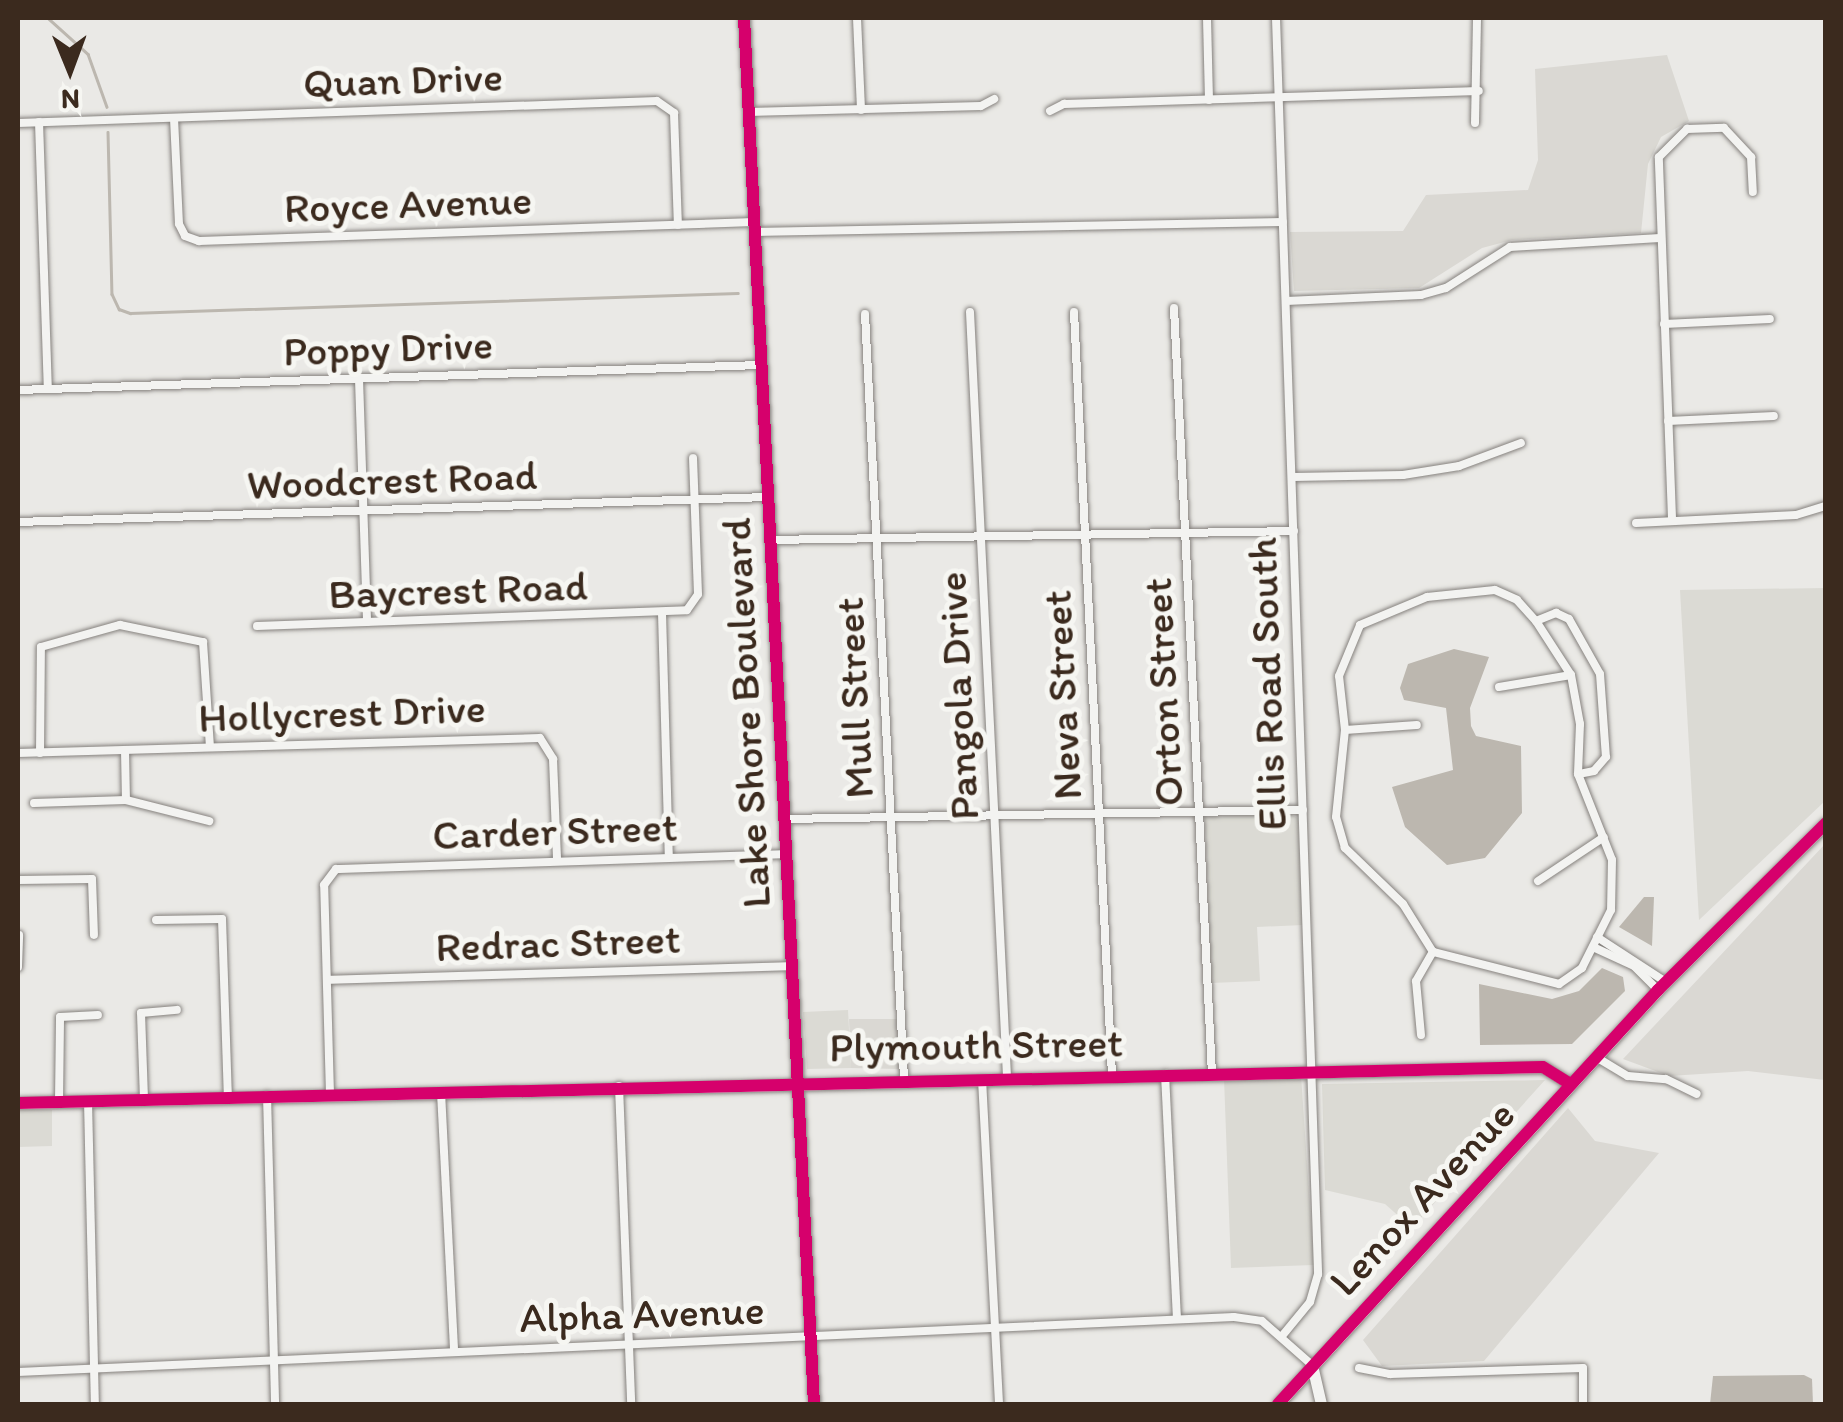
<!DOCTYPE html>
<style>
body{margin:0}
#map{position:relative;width:1843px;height:1422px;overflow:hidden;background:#eae9e6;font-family:Itim,sans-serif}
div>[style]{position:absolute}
.built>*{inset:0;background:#dbdad4}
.green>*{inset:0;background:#dad8d3}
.water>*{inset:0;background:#bcb7af}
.stream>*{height:2.5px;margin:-1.25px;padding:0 1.25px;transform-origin:1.25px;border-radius:1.25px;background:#bcb7af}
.roads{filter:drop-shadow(0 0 2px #85817d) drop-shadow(0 0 2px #85817d)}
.street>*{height:8px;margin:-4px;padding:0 4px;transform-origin:4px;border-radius:4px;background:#f3f3f1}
.secondary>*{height:11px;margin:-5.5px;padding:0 5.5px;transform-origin:5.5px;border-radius:5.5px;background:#f3f3f1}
.cycleway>*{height:12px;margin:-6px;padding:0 6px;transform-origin:6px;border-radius:6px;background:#d6006c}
span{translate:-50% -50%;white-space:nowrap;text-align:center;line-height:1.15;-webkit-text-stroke:10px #f6f6f2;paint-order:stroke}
.street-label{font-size:42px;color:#3b2a1e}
.frame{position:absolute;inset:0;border:20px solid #3b2a1e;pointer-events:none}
.north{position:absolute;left:20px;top:20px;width:100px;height:100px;-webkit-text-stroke:8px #f6f6f2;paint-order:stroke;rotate:179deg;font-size:28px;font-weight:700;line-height:40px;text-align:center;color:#3b2a1e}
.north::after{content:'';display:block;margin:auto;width:35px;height:45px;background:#3b2a1e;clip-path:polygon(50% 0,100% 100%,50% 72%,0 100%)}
</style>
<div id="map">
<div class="built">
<i style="clip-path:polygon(1825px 588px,1825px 801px,1699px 920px,1680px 590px)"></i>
<i style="clip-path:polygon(1288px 813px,1298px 818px,1303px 925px,1257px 927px,1260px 981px,1211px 983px,1205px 817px)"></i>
<i style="clip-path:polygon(848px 1010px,851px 1068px,807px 1069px,803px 1012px)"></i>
<i style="clip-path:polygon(1301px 1076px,1314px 1265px,1231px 1268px,1224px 1078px)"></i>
<i style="clip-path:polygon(1545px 1080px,1412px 1228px,1385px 1204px,1325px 1190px,1322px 1084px)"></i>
<i style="clip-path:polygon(18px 1110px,52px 1110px,52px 1146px,18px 1147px)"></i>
</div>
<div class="green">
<i style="clip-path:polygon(1667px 55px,1689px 121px,1661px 137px,1648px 164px,1641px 233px,1512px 240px,1482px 248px,1419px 288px,1294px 291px,1290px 232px,1403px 231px,1426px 195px,1528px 190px,1538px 160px,1535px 69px)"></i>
<i style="clip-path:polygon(1825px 844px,1825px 1080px,1748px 1071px,1669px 1076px,1623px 1059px)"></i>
<i style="clip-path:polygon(849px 1019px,898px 1019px,900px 1069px,851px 1068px)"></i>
<i style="clip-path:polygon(1568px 1108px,1595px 1141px,1659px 1153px,1484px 1361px,1382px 1366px,1363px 1340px)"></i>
</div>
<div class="water">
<i style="clip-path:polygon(1454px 649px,1489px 657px,1470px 708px,1471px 726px,1476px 736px,1521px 746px,1522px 813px,1485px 858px,1447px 865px,1405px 827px,1392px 787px,1453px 770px,1446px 708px,1404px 700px,1400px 688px,1408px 664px)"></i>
<i style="clip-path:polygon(1644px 897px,1654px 897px,1652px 946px,1619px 927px)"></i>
<i style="clip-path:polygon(1602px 968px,1623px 977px,1625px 991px,1572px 1044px,1480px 1045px,1479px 984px,1552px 999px,1579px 991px)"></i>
<i style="clip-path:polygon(1804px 1375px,1812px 1379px,1813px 1404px,1710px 1404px,1713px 1376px)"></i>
</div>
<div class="stream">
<i style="left:48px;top:18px;width:54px;rotate:42deg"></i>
<i style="left:88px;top:54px;width:56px;rotate:70.3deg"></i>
<i style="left:108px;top:132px;width:162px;rotate:88.6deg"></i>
<i style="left:112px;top:294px;width:17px;rotate:65deg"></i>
<i style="left:119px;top:309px;width:12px;rotate:20deg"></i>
<i style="left:130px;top:313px;width:608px;rotate:-1.88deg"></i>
</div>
<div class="roads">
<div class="street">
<i style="left:857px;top:18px;width:92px;rotate:87.5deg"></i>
<i style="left:1207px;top:18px;width:82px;rotate:88.6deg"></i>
<i style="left:1276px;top:18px;width:1257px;rotate:88.08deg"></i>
<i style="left:1318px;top:1274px;width:29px;rotate:106deg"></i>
<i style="left:1310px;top:1302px;width:44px;rotate:129.5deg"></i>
<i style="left:1050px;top:111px;width:16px;rotate:-27deg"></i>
<i style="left:1064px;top:104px;width:415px;rotate:-1.8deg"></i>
<i style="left:748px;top:112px;width:233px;rotate:-1.5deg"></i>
<i style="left:981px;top:106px;width:15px;rotate:-28deg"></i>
<i style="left:174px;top:118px;width:106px;rotate:87.3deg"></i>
<i style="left:179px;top:224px;width:13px;rotate:63deg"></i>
<i style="left:185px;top:236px;width:15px;rotate:20deg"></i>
<i style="left:199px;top:241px;width:555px;rotate:-1.96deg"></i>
<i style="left:39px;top:122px;width:266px;rotate:88.1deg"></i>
<i style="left:18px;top:123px;width:639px;rotate:-1.97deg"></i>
<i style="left:657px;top:101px;width:21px;rotate:35deg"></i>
<i style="left:674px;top:113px;width:112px;rotate:88deg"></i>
<i style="left:1475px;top:123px;width:105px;rotate:-88.9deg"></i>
<i style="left:754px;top:232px;width:529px;rotate:-1.08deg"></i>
<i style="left:1286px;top:301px;width:135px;rotate:-2.5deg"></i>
<i style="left:1421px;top:295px;width:26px;rotate:-16deg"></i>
<i style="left:1446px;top:288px;width:76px;rotate:-32.6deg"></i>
<i style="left:1510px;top:247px;width:150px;rotate:-3.4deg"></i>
<i style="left:1174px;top:308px;width:766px;rotate:87.16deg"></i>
<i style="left:970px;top:312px;width:766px;rotate:87.23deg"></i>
<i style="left:1074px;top:312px;width:764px;rotate:87.15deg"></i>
<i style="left:865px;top:314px;width:765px;rotate:87.08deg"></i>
<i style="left:1664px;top:324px;width:106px;rotate:-2.7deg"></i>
<i style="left:359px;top:379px;width:243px;rotate:88.1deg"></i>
<i style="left:18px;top:390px;width:743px;rotate:-1.93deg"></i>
<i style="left:1668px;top:421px;width:106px;rotate:-2.7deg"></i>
<i style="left:1293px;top:477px;width:110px;rotate:-1deg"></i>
<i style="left:1403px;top:475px;width:57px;rotate:-9.1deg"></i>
<i style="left:1459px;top:466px;width:66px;rotate:-20.4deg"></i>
<i style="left:1672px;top:518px;width:361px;rotate:-92.1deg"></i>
<i style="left:1659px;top:157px;width:40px;rotate:-45deg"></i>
<i style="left:1687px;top:129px;width:37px;rotate:-2deg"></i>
<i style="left:1724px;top:128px;width:40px;rotate:47deg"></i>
<i style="left:1751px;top:157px;width:35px;rotate:87deg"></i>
<i style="left:18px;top:522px;width:750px;rotate:-1.91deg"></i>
<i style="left:1636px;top:523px;width:160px;rotate:-2.9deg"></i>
<i style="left:1796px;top:515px;width:31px;rotate:-17deg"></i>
<i style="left:770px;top:540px;width:524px;rotate:-0.98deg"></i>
<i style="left:1495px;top:590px;width:24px;rotate:24deg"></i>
<i style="left:1517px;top:600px;width:28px;rotate:48deg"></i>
<i style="left:1536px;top:621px;width:64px;rotate:57.1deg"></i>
<i style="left:1571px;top:675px;width:50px;rotate:79.6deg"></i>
<i style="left:1580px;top:724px;width:50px;rotate:92.3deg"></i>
<i style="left:1578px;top:774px;width:92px;rotate:68.4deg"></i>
<i style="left:1612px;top:860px;width:50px;rotate:91.1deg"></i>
<i style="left:1611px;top:910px;width:65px;rotate:116.6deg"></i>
<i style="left:1582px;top:968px;width:28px;rotate:145deg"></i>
<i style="left:1559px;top:984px;width:130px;rotate:-165.7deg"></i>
<i style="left:1433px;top:952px;width:57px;rotate:-122deg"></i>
<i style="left:1403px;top:904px;width:81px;rotate:-136deg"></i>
<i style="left:1345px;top:848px;width:32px;rotate:-106deg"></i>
<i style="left:1336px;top:817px;width:87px;rotate:-84.1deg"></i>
<i style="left:1345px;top:730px;width:54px;rotate:-96.3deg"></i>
<i style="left:1339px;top:676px;width:55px;rotate:-67.6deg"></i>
<i style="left:1360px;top:625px;width:73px;rotate:-22.7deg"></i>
<i style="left:1427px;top:597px;width:68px;rotate:-5.9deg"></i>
<i style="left:662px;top:613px;width:244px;rotate:88.4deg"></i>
<i style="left:1536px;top:621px;width:22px;rotate:-22deg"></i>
<i style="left:1556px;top:613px;width:14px;rotate:25deg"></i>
<i style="left:1569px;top:619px;width:63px;rotate:60.6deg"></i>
<i style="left:1600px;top:674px;width:83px;rotate:85.9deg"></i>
<i style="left:1606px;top:757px;width:18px;rotate:131deg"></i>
<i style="left:1594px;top:771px;width:16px;rotate:169deg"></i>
<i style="left:257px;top:626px;width:430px;rotate:-2.1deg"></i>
<i style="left:687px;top:610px;width:19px;rotate:-55deg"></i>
<i style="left:698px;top:594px;width:136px;rotate:-92.1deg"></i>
<i style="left:1499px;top:687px;width:73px;rotate:-9.5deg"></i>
<i style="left:1345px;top:730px;width:72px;rotate:-4deg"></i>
<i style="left:125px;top:750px;width:50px;rotate:88.9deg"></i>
<i style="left:18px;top:753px;width:522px;rotate:-1.65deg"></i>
<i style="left:540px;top:738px;width:25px;rotate:58deg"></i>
<i style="left:553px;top:759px;width:101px;rotate:87.7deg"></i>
<i style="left:40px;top:753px;width:106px;rotate:-89.5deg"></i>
<i style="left:41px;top:647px;width:82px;rotate:-15.6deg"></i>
<i style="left:120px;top:625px;width:85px;rotate:11.6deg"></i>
<i style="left:203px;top:642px;width:105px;rotate:86.2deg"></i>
<i style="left:34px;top:803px;width:92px;rotate:-1.9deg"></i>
<i style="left:126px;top:800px;width:86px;rotate:14.2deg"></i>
<i style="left:784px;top:819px;width:519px;rotate:-0.99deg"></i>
<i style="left:18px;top:880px;width:74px;rotate:-0.8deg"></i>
<i style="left:92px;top:879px;width:56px;rotate:88deg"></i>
<i style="left:1538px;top:881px;width:79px;rotate:-33.7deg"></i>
<i style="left:156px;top:920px;width:66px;rotate:-0.9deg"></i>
<i style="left:222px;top:919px;width:177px;rotate:88.1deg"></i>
<i style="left:1597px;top:937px;width:82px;rotate:33.1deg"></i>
<i style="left:1593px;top:947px;width:45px;rotate:24.9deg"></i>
<i style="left:1634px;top:966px;width:34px;rotate:45deg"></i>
<i style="left:18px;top:967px;width:32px;rotate:-88deg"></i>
<i style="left:327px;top:980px;width:465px;rotate:-1.7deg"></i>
<i style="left:1421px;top:1035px;width:54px;rotate:-95.3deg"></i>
<i style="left:1416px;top:981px;width:34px;rotate:-60deg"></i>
<i style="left:1596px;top:1057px;width:37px;rotate:31deg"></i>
<i style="left:1628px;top:1076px;width:38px;rotate:5deg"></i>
<i style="left:1666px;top:1079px;width:34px;rotate:26deg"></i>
<i style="left:1165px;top:1074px;width:245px;rotate:87.2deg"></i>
<i style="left:982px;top:1079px;width:325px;rotate:87deg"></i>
<i style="left:619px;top:1086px;width:318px;rotate:87.8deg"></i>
<i style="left:441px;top:1092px;width:260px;rotate:87.1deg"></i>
<i style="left:330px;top:1094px;width:209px;rotate:-91.6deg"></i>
<i style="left:324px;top:885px;width:20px;rotate:-53deg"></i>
<i style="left:336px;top:869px;width:450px;rotate:-1.9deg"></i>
<i style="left:267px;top:1095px;width:309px;rotate:88.5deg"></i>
<i style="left:144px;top:1099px;width:86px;rotate:-92deg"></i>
<i style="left:141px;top:1013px;width:36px;rotate:-5deg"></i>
<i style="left:88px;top:1101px;width:303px;rotate:88.7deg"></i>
<i style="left:59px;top:1102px;width:85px;rotate:-89.3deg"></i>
<i style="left:60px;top:1017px;width:38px;rotate:-3deg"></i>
<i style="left:1359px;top:1368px;width:32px;rotate:11deg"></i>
<i style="left:1390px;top:1374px;width:193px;rotate:-1.8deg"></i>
<i style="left:1583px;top:1368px;width:36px;rotate:90deg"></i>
<i style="left:18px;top:1372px;width:1217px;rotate:-2.59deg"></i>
<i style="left:1234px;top:1317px;width:28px;rotate:8deg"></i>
<i style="left:1262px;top:1321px;width:67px;rotate:41.3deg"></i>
</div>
<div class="secondary">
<i style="left:744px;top:18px;width:1388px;rotate:87.11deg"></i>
<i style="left:18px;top:1103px;width:1525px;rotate:-1.35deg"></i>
<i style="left:1543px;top:1067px;width:32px;rotate:32deg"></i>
<i style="left:1312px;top:1365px;width:40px;rotate:77deg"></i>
<i style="left:1278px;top:1404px;width:562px;rotate:-47.45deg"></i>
<i style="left:1658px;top:990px;width:237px;rotate:-44.8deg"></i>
</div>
</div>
<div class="cycleway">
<i style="left:744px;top:18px;width:1388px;rotate:87.11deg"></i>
<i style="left:18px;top:1103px;width:1525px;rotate:-1.35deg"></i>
<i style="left:1543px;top:1067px;width:32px;rotate:32deg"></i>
<i style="left:1278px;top:1404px;width:562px;rotate:-47.45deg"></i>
<i style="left:1658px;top:990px;width:237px;rotate:-44.8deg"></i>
</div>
<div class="street-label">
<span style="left:403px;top:80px;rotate:-2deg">Quan Drive</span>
<span style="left:408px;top:204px;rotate:-2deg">Royce Avenue</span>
<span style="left:388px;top:348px;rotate:-2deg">Poppy Drive</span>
<span style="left:392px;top:480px;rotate:-2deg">Woodcrest Road</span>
<span style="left:458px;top:590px;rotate:-2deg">Baycrest Road</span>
<span style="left:1267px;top:684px;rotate:-92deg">Ellis Road South</span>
<span style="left:1163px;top:692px;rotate:-93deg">Orton Street</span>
<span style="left:1062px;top:695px;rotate:-93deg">Neva Street</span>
<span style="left:958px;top:696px;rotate:-93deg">Pangola Drive</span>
<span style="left:854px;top:698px;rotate:-93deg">Mull Street</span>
<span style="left:342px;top:713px;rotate:-2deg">Hollycrest Drive</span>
<span style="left:746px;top:713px;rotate:-93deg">Lake Shore Boulevard</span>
<span style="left:555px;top:831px;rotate:-2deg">Carder Street</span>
<span style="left:558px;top:943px;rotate:-2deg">Redrac Street</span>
<span style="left:976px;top:1045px;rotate:-1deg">Plymouth Street</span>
<span style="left:1422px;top:1198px;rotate:-47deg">Lenox Avenue</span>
<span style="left:642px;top:1314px;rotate:-2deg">Alpha Avenue</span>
</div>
<div class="frame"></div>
<div class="north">N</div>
</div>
